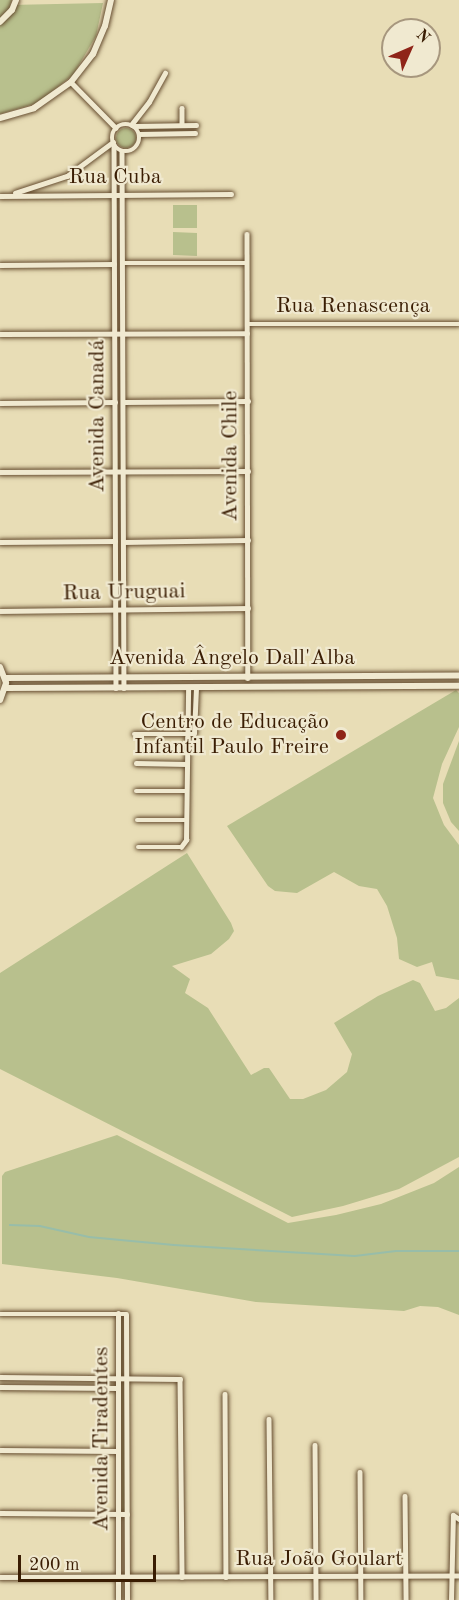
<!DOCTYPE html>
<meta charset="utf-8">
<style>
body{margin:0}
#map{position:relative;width:459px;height:1600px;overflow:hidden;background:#e8ddb6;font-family:"Old Standard TT",serif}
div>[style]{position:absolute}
.green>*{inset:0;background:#b8c08d}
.round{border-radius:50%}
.stream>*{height:1.5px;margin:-0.75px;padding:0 0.75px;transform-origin:0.75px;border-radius:0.75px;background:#98bda9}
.roads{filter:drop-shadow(0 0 2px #664d30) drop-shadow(0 0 2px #664d30)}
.minor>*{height:4.5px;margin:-2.25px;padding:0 2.25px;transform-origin:2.25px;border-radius:2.25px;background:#f0e9d0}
.minor>.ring{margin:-2.25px;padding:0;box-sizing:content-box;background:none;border:4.5px solid #f0e9d0;border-radius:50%}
.tertiary>*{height:5px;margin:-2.5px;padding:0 2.5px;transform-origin:2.5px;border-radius:2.5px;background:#f0e9d0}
.secondary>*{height:6px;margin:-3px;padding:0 3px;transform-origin:3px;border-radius:3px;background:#f0e9d0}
.dots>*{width:16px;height:16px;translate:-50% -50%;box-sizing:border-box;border:3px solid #f0e9d0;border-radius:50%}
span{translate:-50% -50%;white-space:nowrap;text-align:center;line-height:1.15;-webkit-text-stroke:4.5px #f0e9d0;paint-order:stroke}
.street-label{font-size:22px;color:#3a1d03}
.poi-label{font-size:22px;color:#3a1d03}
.right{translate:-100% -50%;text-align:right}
.north{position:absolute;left:381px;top:18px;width:60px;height:60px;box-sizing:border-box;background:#f0e9d0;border:2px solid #a7977e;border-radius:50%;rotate:45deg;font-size:16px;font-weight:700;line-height:24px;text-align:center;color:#3a1d03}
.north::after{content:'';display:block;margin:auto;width:21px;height:27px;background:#8f2418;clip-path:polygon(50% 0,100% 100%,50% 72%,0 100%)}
.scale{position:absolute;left:18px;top:1555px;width:138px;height:27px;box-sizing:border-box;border:3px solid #3a1d03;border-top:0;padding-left:8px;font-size:18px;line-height:21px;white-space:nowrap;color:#3a1d03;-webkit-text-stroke:4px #f0e9d0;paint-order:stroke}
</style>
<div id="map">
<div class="green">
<i style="clip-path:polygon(0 0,12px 0,10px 5px,103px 3px,96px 36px,73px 75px,37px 103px,0 114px)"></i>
<i class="round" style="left:116px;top:128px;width:20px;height:20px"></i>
<i style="clip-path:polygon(173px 205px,197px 205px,197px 228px,173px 228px)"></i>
<i style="clip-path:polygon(173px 232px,197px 233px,197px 256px,173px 255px)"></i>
<i style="clip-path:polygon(456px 690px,459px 693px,459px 727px,442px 764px,433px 798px,444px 825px,459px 845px,459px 980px,436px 976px,432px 962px,417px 967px,399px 959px,397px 938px,387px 906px,377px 889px,359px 886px,334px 872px,297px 893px,275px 891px,268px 886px,227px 826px)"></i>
<i style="clip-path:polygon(459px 741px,459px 831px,451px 822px,443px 803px,443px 784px)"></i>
<i style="clip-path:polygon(187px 853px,231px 923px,234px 931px,229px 939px,211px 954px,172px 966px,190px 979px,185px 993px,208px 1008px,251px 1075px,264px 1068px,269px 1068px,290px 1099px,303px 1099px,326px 1090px,347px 1072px,352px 1054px,334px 1023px,378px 996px,413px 980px,420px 983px,435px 1011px,446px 1008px,459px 998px,459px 1157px,399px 1189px,343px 1206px,292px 1217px,0 1069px,0 973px)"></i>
<i style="clip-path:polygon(117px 1135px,288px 1223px,336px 1215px,381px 1204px,434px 1183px,459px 1167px,459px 1315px,438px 1307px,420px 1306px,404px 1311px,256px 1302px,117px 1278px,2px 1264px,2px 1176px,5px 1172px)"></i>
<i style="clip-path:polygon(120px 1317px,123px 1317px,123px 1376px,120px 1376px)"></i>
<i style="clip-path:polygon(121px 1380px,124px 1380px,126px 1512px,122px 1512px)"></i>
</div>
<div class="stream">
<i style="left:10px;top:1225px;width:30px;rotate:2deg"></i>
<i style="left:40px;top:1226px;width:50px;rotate:12.7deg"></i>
<i style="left:89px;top:1237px;width:85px;rotate:5.4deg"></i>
<i style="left:174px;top:1245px;width:181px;rotate:3.5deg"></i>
<i style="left:355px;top:1256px;width:41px;rotate:-7deg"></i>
<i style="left:396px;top:1251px;width:63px"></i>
</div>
<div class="roads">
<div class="minor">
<i style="left:71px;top:82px;width:64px;rotate:45.6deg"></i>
<i style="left:182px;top:108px;width:17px;rotate:90deg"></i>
<i class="ring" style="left:112px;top:124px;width:23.5px;height:23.5px"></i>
<i style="left:131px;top:125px;width:29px;rotate:-52deg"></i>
<i style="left:149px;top:102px;width:33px;rotate:-61deg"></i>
<i style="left:134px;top:126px;width:62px;rotate:-0.9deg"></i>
<i style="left:139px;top:134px;width:56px;rotate:-1deg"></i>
<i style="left:114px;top:145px;width:543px;rotate:89.79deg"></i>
<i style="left:122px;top:151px;width:537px;rotate:89.79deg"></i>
<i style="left:15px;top:193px;width:55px;rotate:-18.1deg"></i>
<i style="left:67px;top:176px;width:57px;rotate:-36.5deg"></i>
<i style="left:0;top:196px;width:231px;rotate:-0.5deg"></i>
<i style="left:247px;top:234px;width:444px;rotate:89.9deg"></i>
<i style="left:122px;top:263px;width:125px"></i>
<i style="left:0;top:265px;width:114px;rotate:-0.5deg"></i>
<i style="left:247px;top:324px;width:212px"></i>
<i style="left:0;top:334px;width:247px;rotate:-0.2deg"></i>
<i style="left:123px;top:402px;width:125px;rotate:-0.5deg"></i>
<i style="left:0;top:403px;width:115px;rotate:-0.5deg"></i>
<i style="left:0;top:472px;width:248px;rotate:-0.2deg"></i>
<i style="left:0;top:542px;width:115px;rotate:-0.5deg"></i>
<i style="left:123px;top:542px;width:125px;rotate:-0.9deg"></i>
<i style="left:0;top:611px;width:248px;rotate:-0.7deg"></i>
<i style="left:134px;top:734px;width:60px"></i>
<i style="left:194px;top:734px;width:46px;rotate:-87.5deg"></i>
<i style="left:136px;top:763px;width:51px;rotate:1.1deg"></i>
<i style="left:136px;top:791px;width:51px"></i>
<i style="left:137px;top:820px;width:50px"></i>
<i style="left:138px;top:847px;width:43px"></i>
<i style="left:181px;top:847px;width:9px;rotate:-54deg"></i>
<i style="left:186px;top:840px;width:152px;rotate:-89.2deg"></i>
<i style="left:0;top:1314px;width:126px"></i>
<i style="left:0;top:1377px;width:180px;rotate:0.6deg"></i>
<i style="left:180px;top:1379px;width:198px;rotate:89.4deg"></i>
<i style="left:0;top:1387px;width:118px;rotate:0.5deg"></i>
<i style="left:225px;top:1394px;width:183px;rotate:89.7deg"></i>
<i style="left:269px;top:1419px;width:181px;rotate:89.4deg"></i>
<i style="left:315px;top:1445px;width:155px;rotate:89.6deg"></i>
<i style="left:0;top:1450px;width:118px;rotate:0.5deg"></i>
<i style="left:360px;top:1472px;width:128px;rotate:89.6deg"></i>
<i style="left:405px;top:1496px;width:104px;rotate:89.4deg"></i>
<i style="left:0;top:1513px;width:127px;rotate:0.5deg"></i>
</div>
<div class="tertiary">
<i style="left:118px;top:1313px;width:287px;rotate:90deg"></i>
<i style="left:126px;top:1314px;width:286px;rotate:89.8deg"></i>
<i style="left:0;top:1577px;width:459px;rotate:-0.2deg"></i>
<i style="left:451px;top:1600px;width:85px;rotate:-88.7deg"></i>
<i style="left:453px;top:1515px;width:7px;rotate:34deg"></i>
</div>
<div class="secondary">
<i style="left:0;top:22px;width:17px;rotate:-45deg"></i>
<i style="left:12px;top:10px;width:11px;rotate:-68deg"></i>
<i style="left:0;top:118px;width:35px;rotate:-16deg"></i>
<i style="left:34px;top:108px;width:45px;rotate:-35.1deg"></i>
<i style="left:71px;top:82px;width:36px;rotate:-52deg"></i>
<i style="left:93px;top:54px;width:30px;rotate:-67deg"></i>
<i style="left:105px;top:26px;width:27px;rotate:-77deg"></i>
<i style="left:0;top:667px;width:17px;rotate:69deg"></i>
<i style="left:6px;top:683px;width:18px;rotate:109deg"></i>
<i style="left:5px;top:678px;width:454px;rotate:-0.3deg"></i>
<i style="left:6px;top:688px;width:453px;rotate:-0.3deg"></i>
</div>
</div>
<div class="dots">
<i style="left:341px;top:735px;background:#8f2418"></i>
</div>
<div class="street-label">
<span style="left:115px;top:178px">Rua Cuba</span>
<span style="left:353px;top:307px">Rua Renascença</span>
<span style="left:98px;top:416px;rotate:-90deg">Avenida Canadá</span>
<span style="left:231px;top:456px;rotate:-90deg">Avenida Chile</span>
<span style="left:124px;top:593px;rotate:-1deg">Rua Uruguai</span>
<span style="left:232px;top:659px">Avenida Ângelo Dall'Alba</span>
<span style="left:102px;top:1439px;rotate:-90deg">Avenida Tiradentes</span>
<span style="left:319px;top:1560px">Rua João Goulart</span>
</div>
<div class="poi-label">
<span class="right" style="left:329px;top:735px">Centro de Educação<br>Infantil Paulo Freire</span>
</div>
<div class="north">N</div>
<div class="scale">200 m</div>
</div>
